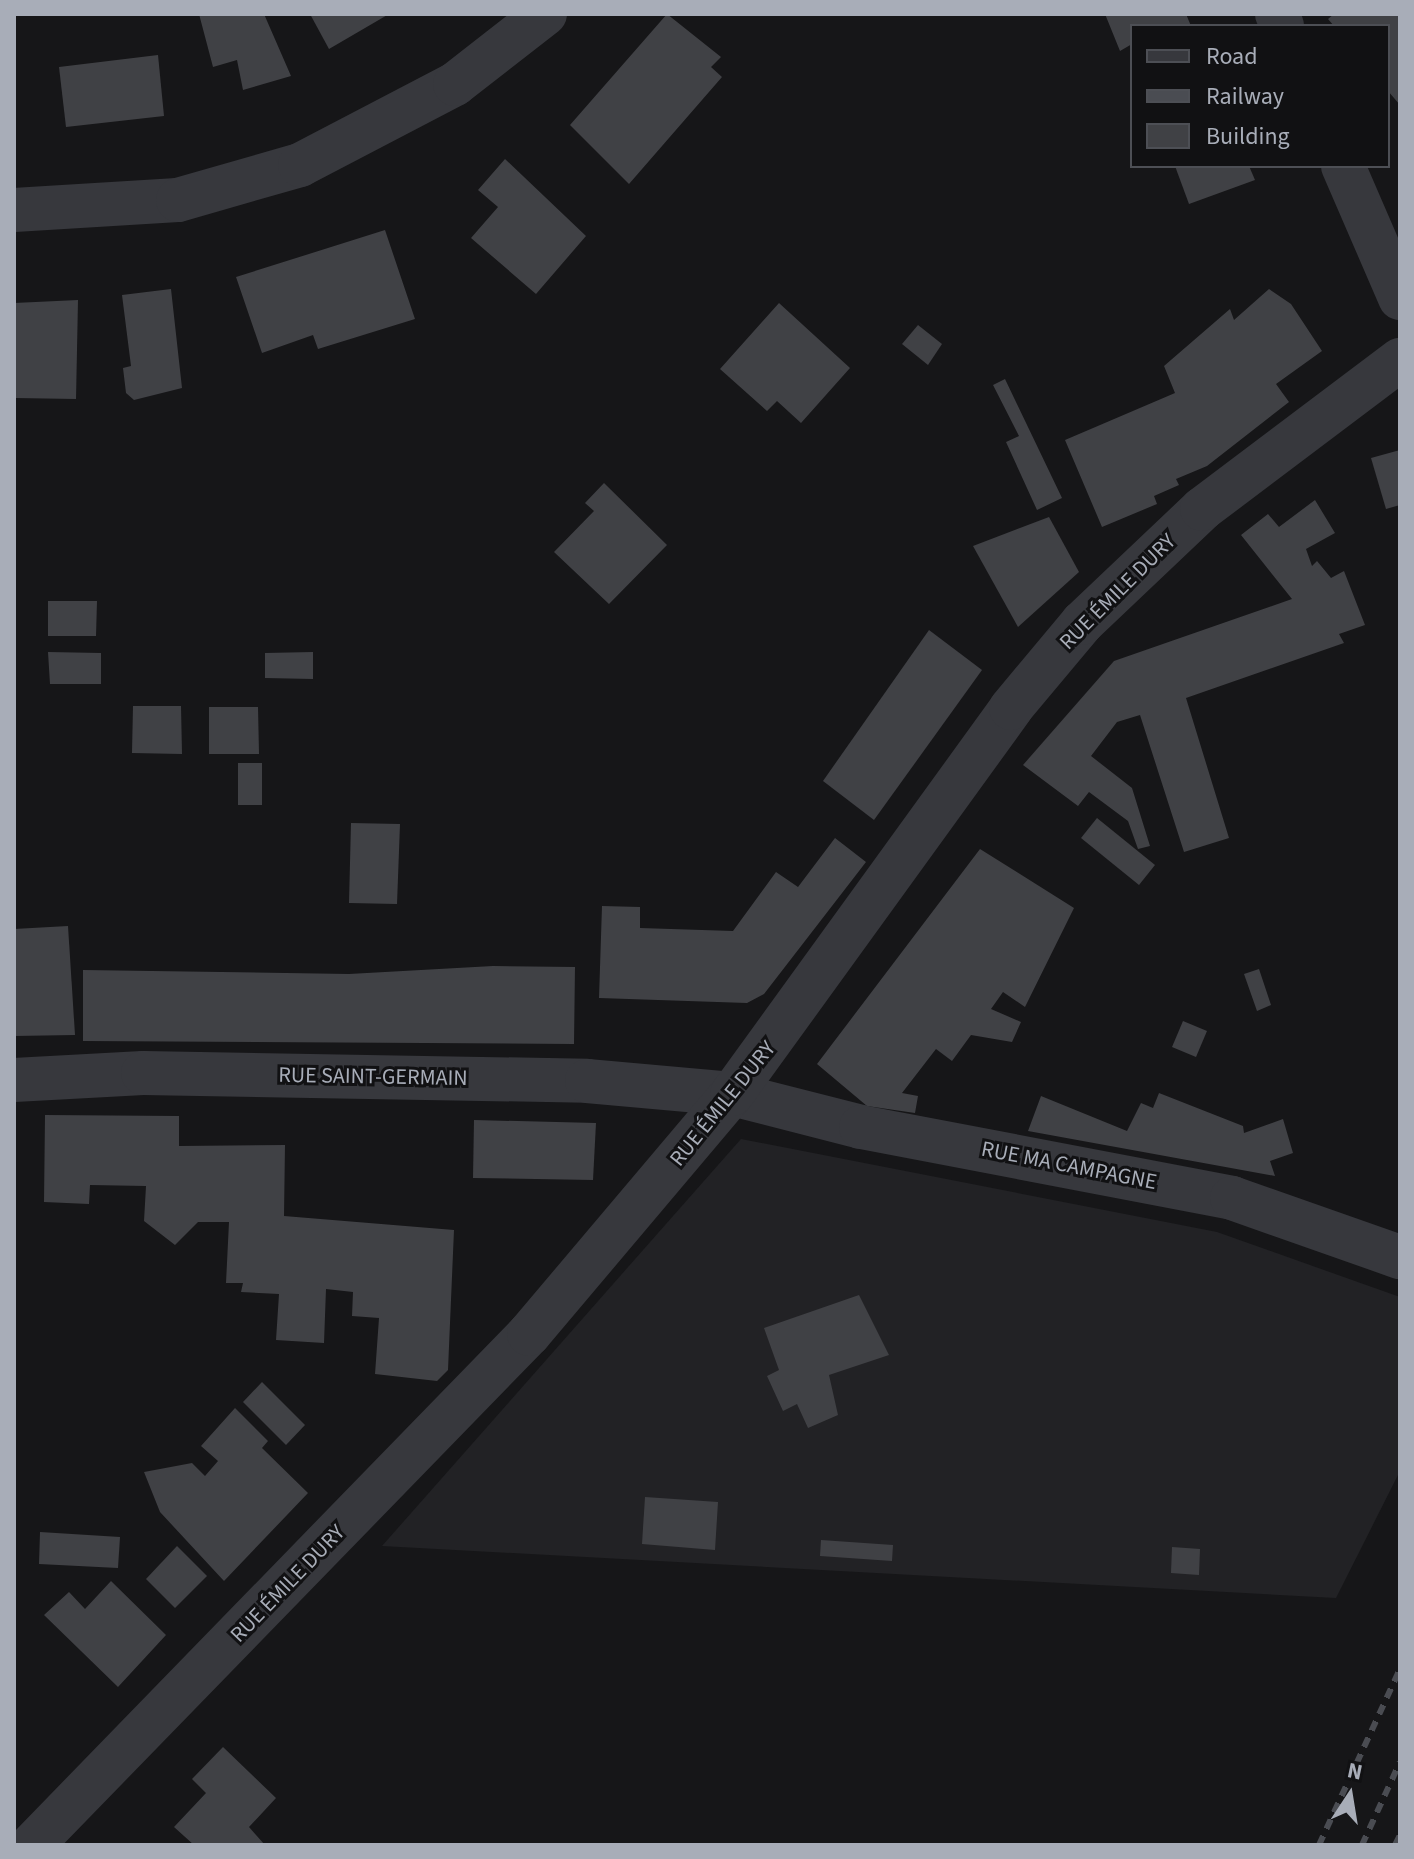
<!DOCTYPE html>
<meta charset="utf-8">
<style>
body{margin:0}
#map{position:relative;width:1414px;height:1859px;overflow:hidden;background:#161618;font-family:"Source Sans 3",sans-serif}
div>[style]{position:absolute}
.built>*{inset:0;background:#222225}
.building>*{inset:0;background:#404145}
.minor>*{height:44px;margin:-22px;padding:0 22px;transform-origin:22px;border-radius:22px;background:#37383d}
.rail>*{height:6px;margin-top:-3px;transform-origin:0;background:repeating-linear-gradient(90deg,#4a4c52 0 10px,transparent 0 18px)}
span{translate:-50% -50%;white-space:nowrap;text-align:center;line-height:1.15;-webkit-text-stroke:6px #111113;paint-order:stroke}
.street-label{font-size:22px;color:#a8adb8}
.frame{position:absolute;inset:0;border:16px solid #a8adb8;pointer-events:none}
.legend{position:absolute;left:1130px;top:24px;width:260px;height:144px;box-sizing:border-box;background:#111113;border:2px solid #4d4f55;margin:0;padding:10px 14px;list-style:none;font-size:24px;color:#a8adb8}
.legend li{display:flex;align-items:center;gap:16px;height:40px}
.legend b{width:40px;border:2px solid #4d4f55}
.north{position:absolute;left:1310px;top:1755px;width:80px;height:80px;-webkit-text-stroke:6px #111113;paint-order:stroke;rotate:12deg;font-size:22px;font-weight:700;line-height:32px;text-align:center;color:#a8adb8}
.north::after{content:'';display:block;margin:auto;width:28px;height:36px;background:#a8adb8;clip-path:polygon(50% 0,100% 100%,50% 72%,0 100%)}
</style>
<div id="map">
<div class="built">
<i style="clip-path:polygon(741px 1139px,1217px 1232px,1400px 1297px,1400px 1471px,1336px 1598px,382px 1546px)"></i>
</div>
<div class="building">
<i style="clip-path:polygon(199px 14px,264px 14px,291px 76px,243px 90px,237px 60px,213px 67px)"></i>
<i style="clip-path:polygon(310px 14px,389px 14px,329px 49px)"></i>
<i style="clip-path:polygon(667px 14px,721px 57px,711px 67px,722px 77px,629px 184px,570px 125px)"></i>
<i style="clip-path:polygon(1105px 14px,1186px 14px,1191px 26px,1132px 26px,1132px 44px,1120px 51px)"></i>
<i style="clip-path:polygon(1334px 14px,1400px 14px,1400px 105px,1388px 91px,1388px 26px,1334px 26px,1328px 19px)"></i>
<i style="clip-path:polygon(158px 55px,164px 116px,66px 127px,59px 67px)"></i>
<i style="clip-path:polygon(505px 159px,586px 236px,536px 294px,471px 238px,498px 207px,478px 190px)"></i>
<i style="clip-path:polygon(1175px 166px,1249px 166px,1255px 180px,1189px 204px)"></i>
<i style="clip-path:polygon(385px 230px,415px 319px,318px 349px,313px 335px,262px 353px,236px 277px)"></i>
<i style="clip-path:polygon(171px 289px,182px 388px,134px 400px,126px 393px,123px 368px,131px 366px,122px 295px)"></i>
<i style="clip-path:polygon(1269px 289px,1291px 304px,1322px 351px,1276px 384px,1289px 402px,1207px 466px,1176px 479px,1179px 485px,1154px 496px,1157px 504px,1102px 527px,1065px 440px,1175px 393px,1164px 366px,1230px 309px,1234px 320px)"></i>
<i style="clip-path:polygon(78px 300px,76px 399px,15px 398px,14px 303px)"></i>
<i style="clip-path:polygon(779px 303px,850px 368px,801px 423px,777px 401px,767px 411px,720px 369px)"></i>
<i style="clip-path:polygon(918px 325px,942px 344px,928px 365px,902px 344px)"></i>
<i style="clip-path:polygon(1005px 379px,1062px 498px,1037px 510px,1006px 442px,1019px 436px,993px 385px)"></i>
<i style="clip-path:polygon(1400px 450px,1400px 505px,1386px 509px,1371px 458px)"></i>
<i style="clip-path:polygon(604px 483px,667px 545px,609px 604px,554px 552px,594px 511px,585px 503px)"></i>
<i style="clip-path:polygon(1315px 500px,1335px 533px,1306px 549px,1312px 566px,1317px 561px,1331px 578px,1344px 571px,1365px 625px,1339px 634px,1344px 643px,1186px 698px,1229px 838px,1184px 852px,1140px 715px,1117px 722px,1091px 756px,1132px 788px,1150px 846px,1138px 849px,1128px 821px,1089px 792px,1078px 806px,1023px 765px,1114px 661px,1292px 599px,1241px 535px,1268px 514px,1279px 527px)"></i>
<i style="clip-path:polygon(1049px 517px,1079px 572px,1018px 627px,973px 546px)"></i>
<i style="clip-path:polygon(48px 601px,97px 601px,96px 636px,48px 636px)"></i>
<i style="clip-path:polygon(929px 630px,982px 670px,874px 820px,823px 781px)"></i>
<i style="clip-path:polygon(48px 652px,101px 653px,101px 684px,50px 684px)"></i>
<i style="clip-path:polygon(313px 652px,313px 679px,265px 678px,265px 653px)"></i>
<i style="clip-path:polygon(133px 706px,181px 706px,182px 754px,132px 753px)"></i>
<i style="clip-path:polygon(209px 707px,258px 707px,259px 754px,209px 754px)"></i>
<i style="clip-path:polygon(238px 763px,262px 763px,262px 805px,238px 805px)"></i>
<i style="clip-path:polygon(1097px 818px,1155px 865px,1139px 885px,1081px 838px)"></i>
<i style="clip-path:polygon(351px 823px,400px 824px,397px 904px,349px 903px)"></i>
<i style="clip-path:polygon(835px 838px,866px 862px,764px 994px,747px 1003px,599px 998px,602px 906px,640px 907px,640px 928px,733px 931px,776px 872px,798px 887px)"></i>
<i style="clip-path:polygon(980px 849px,1074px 908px,1025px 1007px,1003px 992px,991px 1009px,1021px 1022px,1012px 1042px,971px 1035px,952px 1061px,936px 1049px,902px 1093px,918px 1096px,915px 1113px,867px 1106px,817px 1064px)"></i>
<i style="clip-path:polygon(68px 926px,75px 1035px,14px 1036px,14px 929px)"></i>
<i style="clip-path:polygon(493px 966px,575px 967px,574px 1044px,83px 1041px,83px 970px,349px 974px)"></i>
<i style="clip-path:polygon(1259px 969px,1271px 1005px,1257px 1011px,1244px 974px)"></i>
<i style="clip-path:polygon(1183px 1021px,1207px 1031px,1196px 1057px,1172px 1047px)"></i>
<i style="clip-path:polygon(1159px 1093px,1243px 1126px,1244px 1133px,1283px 1119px,1293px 1153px,1270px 1161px,1275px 1176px,1028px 1131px,1041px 1096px,1127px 1131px,1141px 1103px,1153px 1108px)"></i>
<i style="clip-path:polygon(45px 1115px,179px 1116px,179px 1146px,285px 1145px,284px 1216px,454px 1230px,448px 1370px,437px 1381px,375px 1374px,379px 1318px,352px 1316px,353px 1292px,326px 1289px,324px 1343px,276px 1340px,279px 1294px,241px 1292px,243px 1283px,226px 1283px,229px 1222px,198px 1222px,175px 1245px,144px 1221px,146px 1186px,90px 1185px,89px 1204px,44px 1202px)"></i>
<i style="clip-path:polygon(474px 1120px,596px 1123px,593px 1180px,473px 1178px)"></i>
<i style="clip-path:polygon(859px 1295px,889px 1355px,829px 1375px,838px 1415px,808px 1428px,797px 1404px,783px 1411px,767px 1376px,779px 1370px,764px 1328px)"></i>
<i style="clip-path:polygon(262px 1382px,305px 1425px,286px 1445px,243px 1402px)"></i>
<i style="clip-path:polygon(235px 1408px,268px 1441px,262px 1448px,308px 1493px,224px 1581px,160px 1512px,144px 1472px,192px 1463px,205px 1476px,218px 1461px,201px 1446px)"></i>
<i style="clip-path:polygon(645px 1497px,718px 1502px,715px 1550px,642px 1544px)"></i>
<i style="clip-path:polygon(40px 1532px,120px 1537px,118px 1568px,39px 1564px)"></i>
<i style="clip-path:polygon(821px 1540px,893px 1545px,892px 1561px,820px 1556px)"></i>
<i style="clip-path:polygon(177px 1546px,207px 1576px,175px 1608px,146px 1579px)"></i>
<i style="clip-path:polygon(1172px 1547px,1200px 1549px,1199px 1575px,1171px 1573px)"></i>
<i style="clip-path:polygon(111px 1581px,166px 1635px,118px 1687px,44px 1615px,69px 1592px,85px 1609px)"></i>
<i style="clip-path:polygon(223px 1747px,276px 1798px,249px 1827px,265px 1845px,194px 1845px,174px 1827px,206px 1793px,192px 1779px)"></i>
</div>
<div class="minor">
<i style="left:1277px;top:14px;width:13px;rotate:67deg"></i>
<i style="left:1343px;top:166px;width:144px;rotate:66.6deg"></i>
<i style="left:14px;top:210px;width:164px;rotate:-3.5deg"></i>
<i style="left:178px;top:200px;width:127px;rotate:-16deg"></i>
<i style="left:300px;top:165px;width:175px;rotate:-27.6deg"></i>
<i style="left:455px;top:84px;width:114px;rotate:-37.9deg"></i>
<i style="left:14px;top:1080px;width:129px;rotate:-3.1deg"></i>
<i style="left:143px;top:1073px;width:444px;rotate:1deg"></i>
<i style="left:587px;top:1081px;width:146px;rotate:5.1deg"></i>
<i style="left:732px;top:1094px;width:133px;rotate:14.3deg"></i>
<i style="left:861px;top:1127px;width:378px;rotate:10.8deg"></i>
<i style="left:1232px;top:1198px;width:178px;rotate:19.4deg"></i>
<i style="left:32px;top:1845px;width:713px;rotate:-45.8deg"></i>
<i style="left:529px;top:1334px;width:314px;rotate:-49.8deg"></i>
<i style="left:732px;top:1094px;width:476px;rotate:-54.1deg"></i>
<i style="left:1011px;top:708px;width:111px;rotate:-50.1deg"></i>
<i style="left:1082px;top:623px;width:166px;rotate:-43.5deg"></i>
<i style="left:1202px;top:509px;width:248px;rotate:-37deg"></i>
</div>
<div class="rail">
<i style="left:1319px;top:1845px;width:194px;rotate:-65.3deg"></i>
<i style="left:1362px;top:1845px;width:91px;rotate:-65.4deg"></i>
<i style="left:1395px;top:1845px;width:11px;rotate:-63deg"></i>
</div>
<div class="street-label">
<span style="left:1118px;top:592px;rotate:-45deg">RUE ÉMILE DURY</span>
<span style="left:373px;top:1077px;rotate:1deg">RUE SAINT-GERMAIN</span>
<span style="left:723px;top:1104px;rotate:-51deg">RUE ÉMILE DURY</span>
<span style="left:1069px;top:1166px;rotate:11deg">RUE MA CAMPAGNE</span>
<span style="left:288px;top:1584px;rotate:-46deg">RUE ÉMILE DURY</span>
</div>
<div class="frame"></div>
<ul class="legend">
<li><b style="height:10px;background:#37383d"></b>Road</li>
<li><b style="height:10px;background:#4a4c52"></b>Railway</li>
<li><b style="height:22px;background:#404145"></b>Building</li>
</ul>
<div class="north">N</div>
</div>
